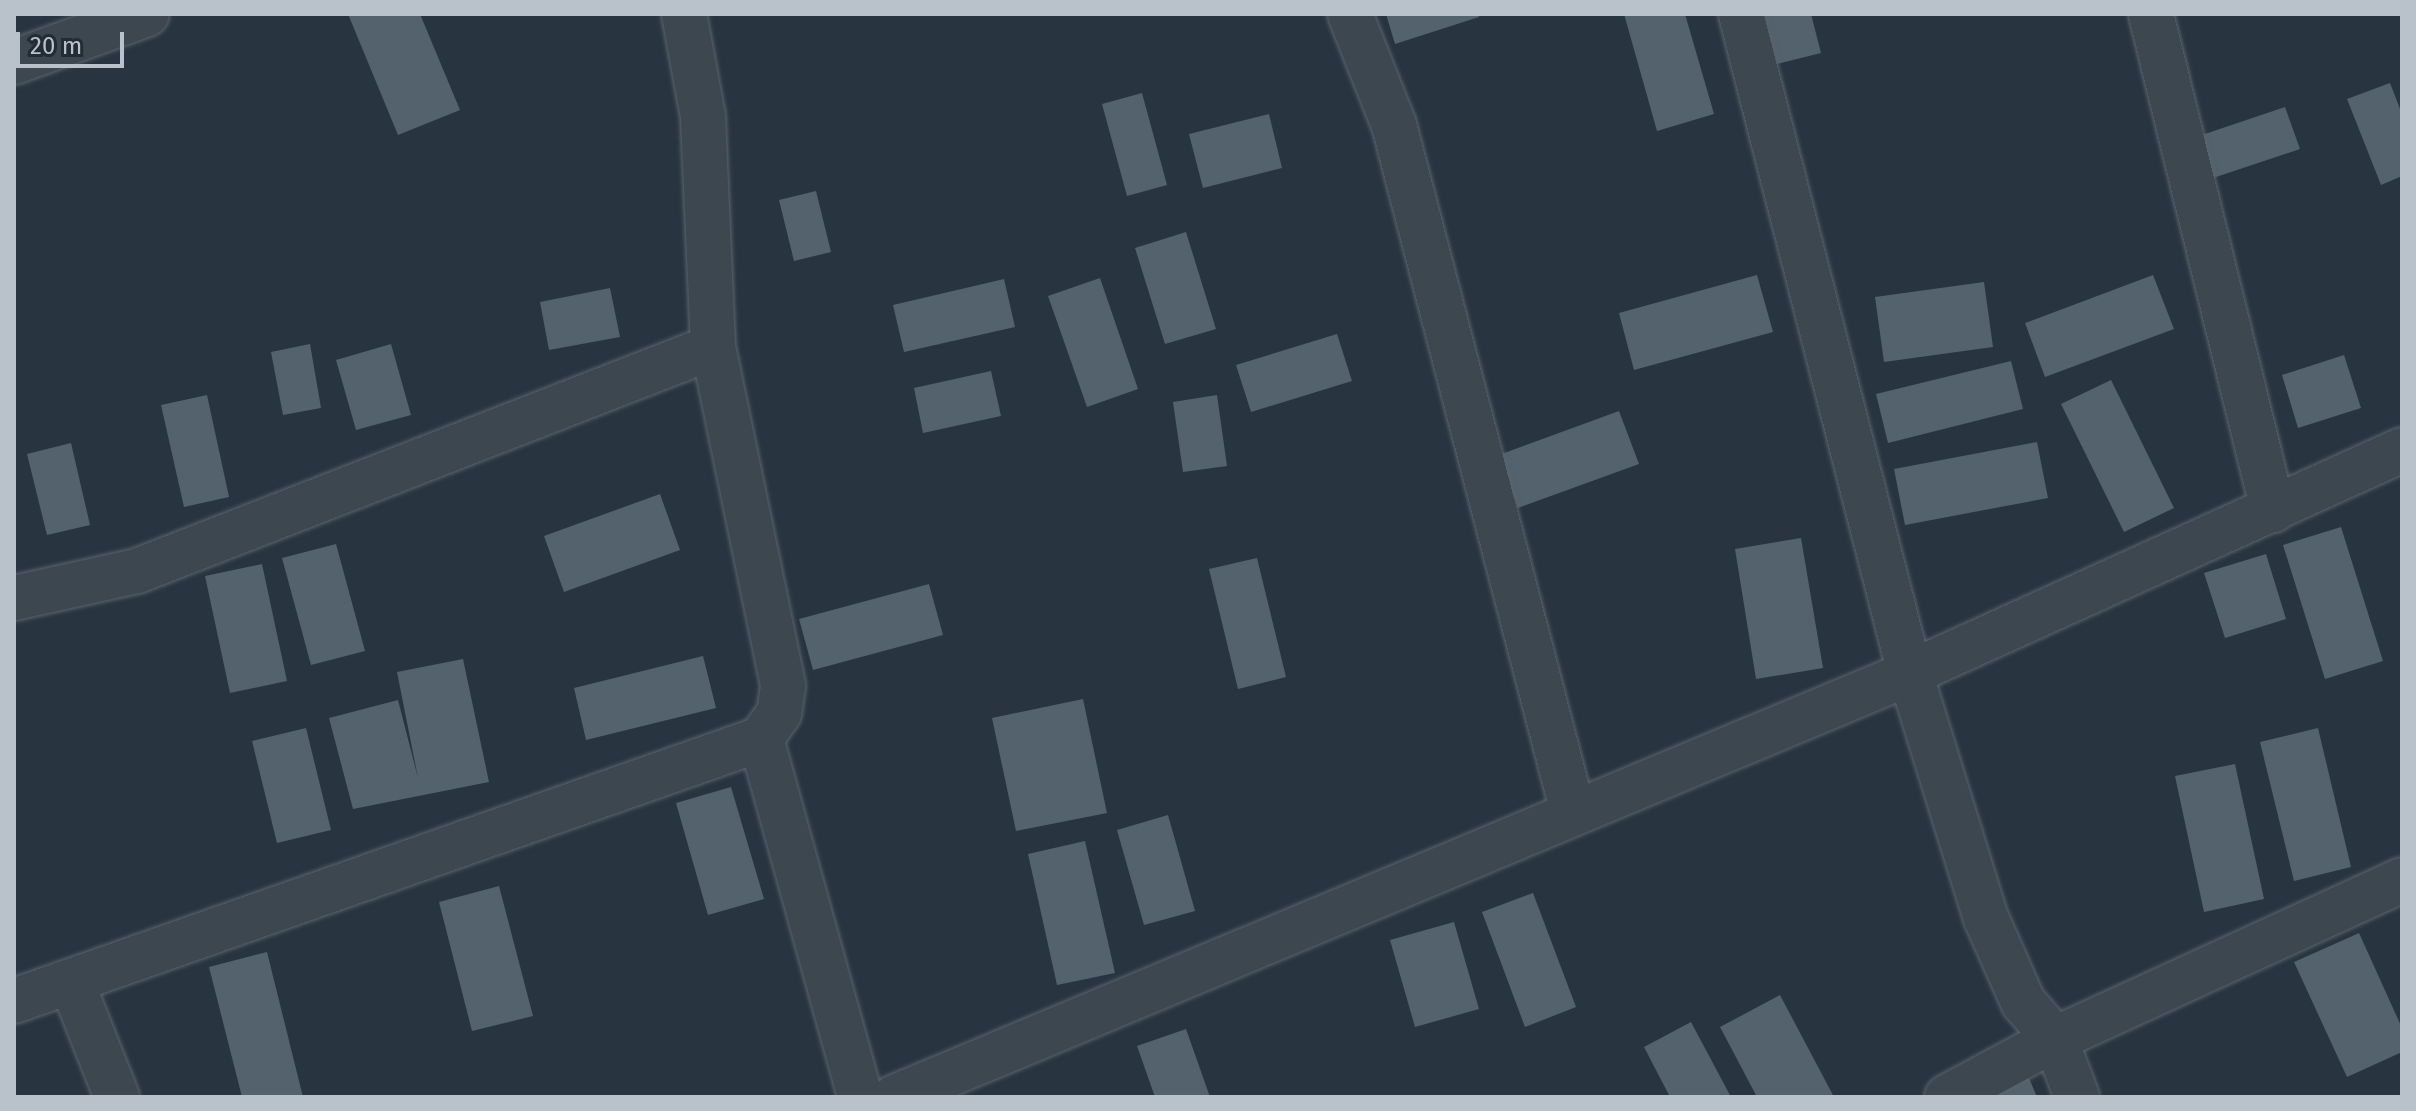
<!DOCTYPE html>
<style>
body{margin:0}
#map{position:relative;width:2416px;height:1111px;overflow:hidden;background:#283540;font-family:"Fira Sans",sans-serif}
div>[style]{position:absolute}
.building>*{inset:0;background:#53626c}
.roads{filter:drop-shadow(0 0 2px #5a646d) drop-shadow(0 0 2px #5a646d)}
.minor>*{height:44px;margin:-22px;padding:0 22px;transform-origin:22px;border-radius:22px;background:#3c4750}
span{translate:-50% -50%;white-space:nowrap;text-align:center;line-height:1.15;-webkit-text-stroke:7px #212c35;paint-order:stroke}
.frame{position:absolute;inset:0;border:16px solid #b9c1ca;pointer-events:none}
.scale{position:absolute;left:16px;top:32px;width:108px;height:36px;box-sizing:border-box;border:4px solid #b9c1ca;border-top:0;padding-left:10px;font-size:24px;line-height:28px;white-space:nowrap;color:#b9c1ca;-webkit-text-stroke:6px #212c35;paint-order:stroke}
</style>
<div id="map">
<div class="building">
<i style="clip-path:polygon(348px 14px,420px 14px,460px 110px,398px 135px)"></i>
<i style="clip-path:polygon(1386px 14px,1479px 14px,1479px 17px,1395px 44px)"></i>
<i style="clip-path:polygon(1624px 14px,1685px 14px,1714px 114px,1657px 131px)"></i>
<i style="clip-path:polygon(1764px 14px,1811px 14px,1821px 53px,1777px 64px)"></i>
<i style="clip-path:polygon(2390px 83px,2402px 114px,2402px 176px,2381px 185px,2347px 99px)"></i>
<i style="clip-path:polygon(1142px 93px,1167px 185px,1127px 196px,1102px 104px)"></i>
<i style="clip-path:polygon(2285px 107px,2300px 149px,2210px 179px,2196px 137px)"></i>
<i style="clip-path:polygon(1269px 114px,1282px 168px,1203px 188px,1189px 134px)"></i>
<i style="clip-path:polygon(816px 191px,831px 252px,794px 261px,779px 200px)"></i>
<i style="clip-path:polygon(1186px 232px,1216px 329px,1165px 344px,1135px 248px)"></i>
<i style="clip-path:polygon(1757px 275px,1773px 332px,1634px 370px,1619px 313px)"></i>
<i style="clip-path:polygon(2153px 275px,2174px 329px,2045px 377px,2025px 323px)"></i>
<i style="clip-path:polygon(1100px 278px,1138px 389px,1087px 407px,1048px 296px)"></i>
<i style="clip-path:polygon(1004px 279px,1015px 327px,904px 352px,893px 305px)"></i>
<i style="clip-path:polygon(1984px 282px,1993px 347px,1884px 362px,1875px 297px)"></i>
<i style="clip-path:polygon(610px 288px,620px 337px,549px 350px,540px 302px)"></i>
<i style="clip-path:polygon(1337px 334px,1352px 381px,1251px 412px,1236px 365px)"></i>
<i style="clip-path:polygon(310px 344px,321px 408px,283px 415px,271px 352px)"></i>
<i style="clip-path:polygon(391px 344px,411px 415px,356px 430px,336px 360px)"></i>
<i style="clip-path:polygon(2344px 355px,2361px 408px,2298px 428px,2282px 375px)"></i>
<i style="clip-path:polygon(2011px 361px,2023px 409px,1888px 443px,1876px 394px)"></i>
<i style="clip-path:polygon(991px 371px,1001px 416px,923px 433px,914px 388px)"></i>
<i style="clip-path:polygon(2111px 380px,2174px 508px,2124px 532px,2061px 404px)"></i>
<i style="clip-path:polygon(207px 395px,229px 497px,184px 507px,161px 405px)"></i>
<i style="clip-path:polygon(1217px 395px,1227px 466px,1183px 472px,1173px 402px)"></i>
<i style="clip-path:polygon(1619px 411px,1639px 464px,1518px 508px,1499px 455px)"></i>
<i style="clip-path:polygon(2037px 442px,2048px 498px,1905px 525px,1894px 469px)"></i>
<i style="clip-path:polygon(71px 443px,90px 525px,47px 535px,27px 454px)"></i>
<i style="clip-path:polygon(660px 494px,680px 550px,564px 592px,544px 536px)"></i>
<i style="clip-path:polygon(2341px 527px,2383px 661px,2325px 679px,2283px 545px)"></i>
<i style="clip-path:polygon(1801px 538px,1823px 668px,1756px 679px,1735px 549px)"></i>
<i style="clip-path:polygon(336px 544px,365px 651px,311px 665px,282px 558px)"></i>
<i style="clip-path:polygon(2266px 554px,2286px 619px,2225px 638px,2204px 573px)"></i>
<i style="clip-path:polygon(1257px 558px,1286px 677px,1238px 689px,1209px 569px)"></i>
<i style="clip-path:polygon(262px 564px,287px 681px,230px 693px,205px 576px)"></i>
<i style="clip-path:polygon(929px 584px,943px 635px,813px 670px,799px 619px)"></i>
<i style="clip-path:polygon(703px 656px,716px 708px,586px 740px,574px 688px)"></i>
<i style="clip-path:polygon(463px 659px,489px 782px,353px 809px,329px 718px,398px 700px,418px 778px,397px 672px)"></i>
<i style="clip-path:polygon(1083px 699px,1107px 813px,1016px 831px,992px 718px)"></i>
<i style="clip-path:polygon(306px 728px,331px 830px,277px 843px,252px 741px)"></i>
<i style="clip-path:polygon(2318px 728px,2351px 867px,2294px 881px,2260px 742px)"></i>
<i style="clip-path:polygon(2235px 764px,2264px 899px,2204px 912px,2175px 776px)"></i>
<i style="clip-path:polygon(731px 787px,764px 899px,708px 915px,676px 803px)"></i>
<i style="clip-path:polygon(1168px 815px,1195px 911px,1144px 925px,1117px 830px)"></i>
<i style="clip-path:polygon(1085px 841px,1115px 973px,1057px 985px,1028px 854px)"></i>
<i style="clip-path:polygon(499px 886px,533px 1016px,472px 1031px,439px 902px)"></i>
<i style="clip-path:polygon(1533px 893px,1576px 1007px,1525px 1027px,1482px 912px)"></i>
<i style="clip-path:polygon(1454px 922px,1479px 1009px,1415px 1027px,1390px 940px)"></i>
<i style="clip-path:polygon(2359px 933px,2402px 1028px,2402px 1052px,2347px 1077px,2294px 962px)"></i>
<i style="clip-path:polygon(267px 952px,303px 1097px,242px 1097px,209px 967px)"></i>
<i style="clip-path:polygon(1780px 995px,1834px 1097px,1757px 1097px,1720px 1027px)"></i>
<i style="clip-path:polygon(1691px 1022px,1731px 1097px,1670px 1097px,1644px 1047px)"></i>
<i style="clip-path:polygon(1186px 1029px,1210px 1097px,1155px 1097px,1137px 1046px)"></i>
<i style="clip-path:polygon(2029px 1078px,2037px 1097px,1984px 1097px)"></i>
</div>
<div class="roads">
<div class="minor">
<i style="left:684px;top:14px;width:105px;rotate:79.5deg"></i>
<i style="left:703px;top:117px;width:230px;rotate:87.5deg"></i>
<i style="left:1350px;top:14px;width:119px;rotate:68.4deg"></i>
<i style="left:1394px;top:125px;width:710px;rotate:75.4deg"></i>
<i style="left:1741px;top:14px;width:680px;rotate:75.62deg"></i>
<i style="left:1910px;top:673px;width:257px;rotate:72.8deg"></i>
<i style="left:1986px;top:918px;width:92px;rotate:66.2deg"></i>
<i style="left:2023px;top:1002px;width:49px;rotate:49.1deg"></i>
<i style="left:2055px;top:1039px;width:62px;rotate:69.2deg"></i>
<i style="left:2151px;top:14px;width:511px;rotate:76.18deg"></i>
<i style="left:14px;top:62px;width:141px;rotate:-19.8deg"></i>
<i style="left:14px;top:598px;width:126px;rotate:-12.4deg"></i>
<i style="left:137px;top:571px;width:618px;rotate:-21.25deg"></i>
<i style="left:713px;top:347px;width:346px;rotate:78.3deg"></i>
<i style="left:783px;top:686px;width:27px;rotate:98deg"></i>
<i style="left:779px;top:713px;width:32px;rotate:125deg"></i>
<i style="left:761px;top:739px;width:792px;rotate:160.67deg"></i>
<i style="left:761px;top:739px;width:371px;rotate:74.5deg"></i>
<i style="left:71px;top:981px;width:125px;rotate:68.4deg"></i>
<i style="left:895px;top:1097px;width:1100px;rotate:-22.67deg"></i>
<i style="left:1910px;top:673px;width:540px;rotate:-24.38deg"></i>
<i style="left:1947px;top:1097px;width:123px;rotate:-28.2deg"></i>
<i style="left:2055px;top:1039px;width:382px;rotate:-24.6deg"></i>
</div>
</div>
<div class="frame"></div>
<div class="scale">20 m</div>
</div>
